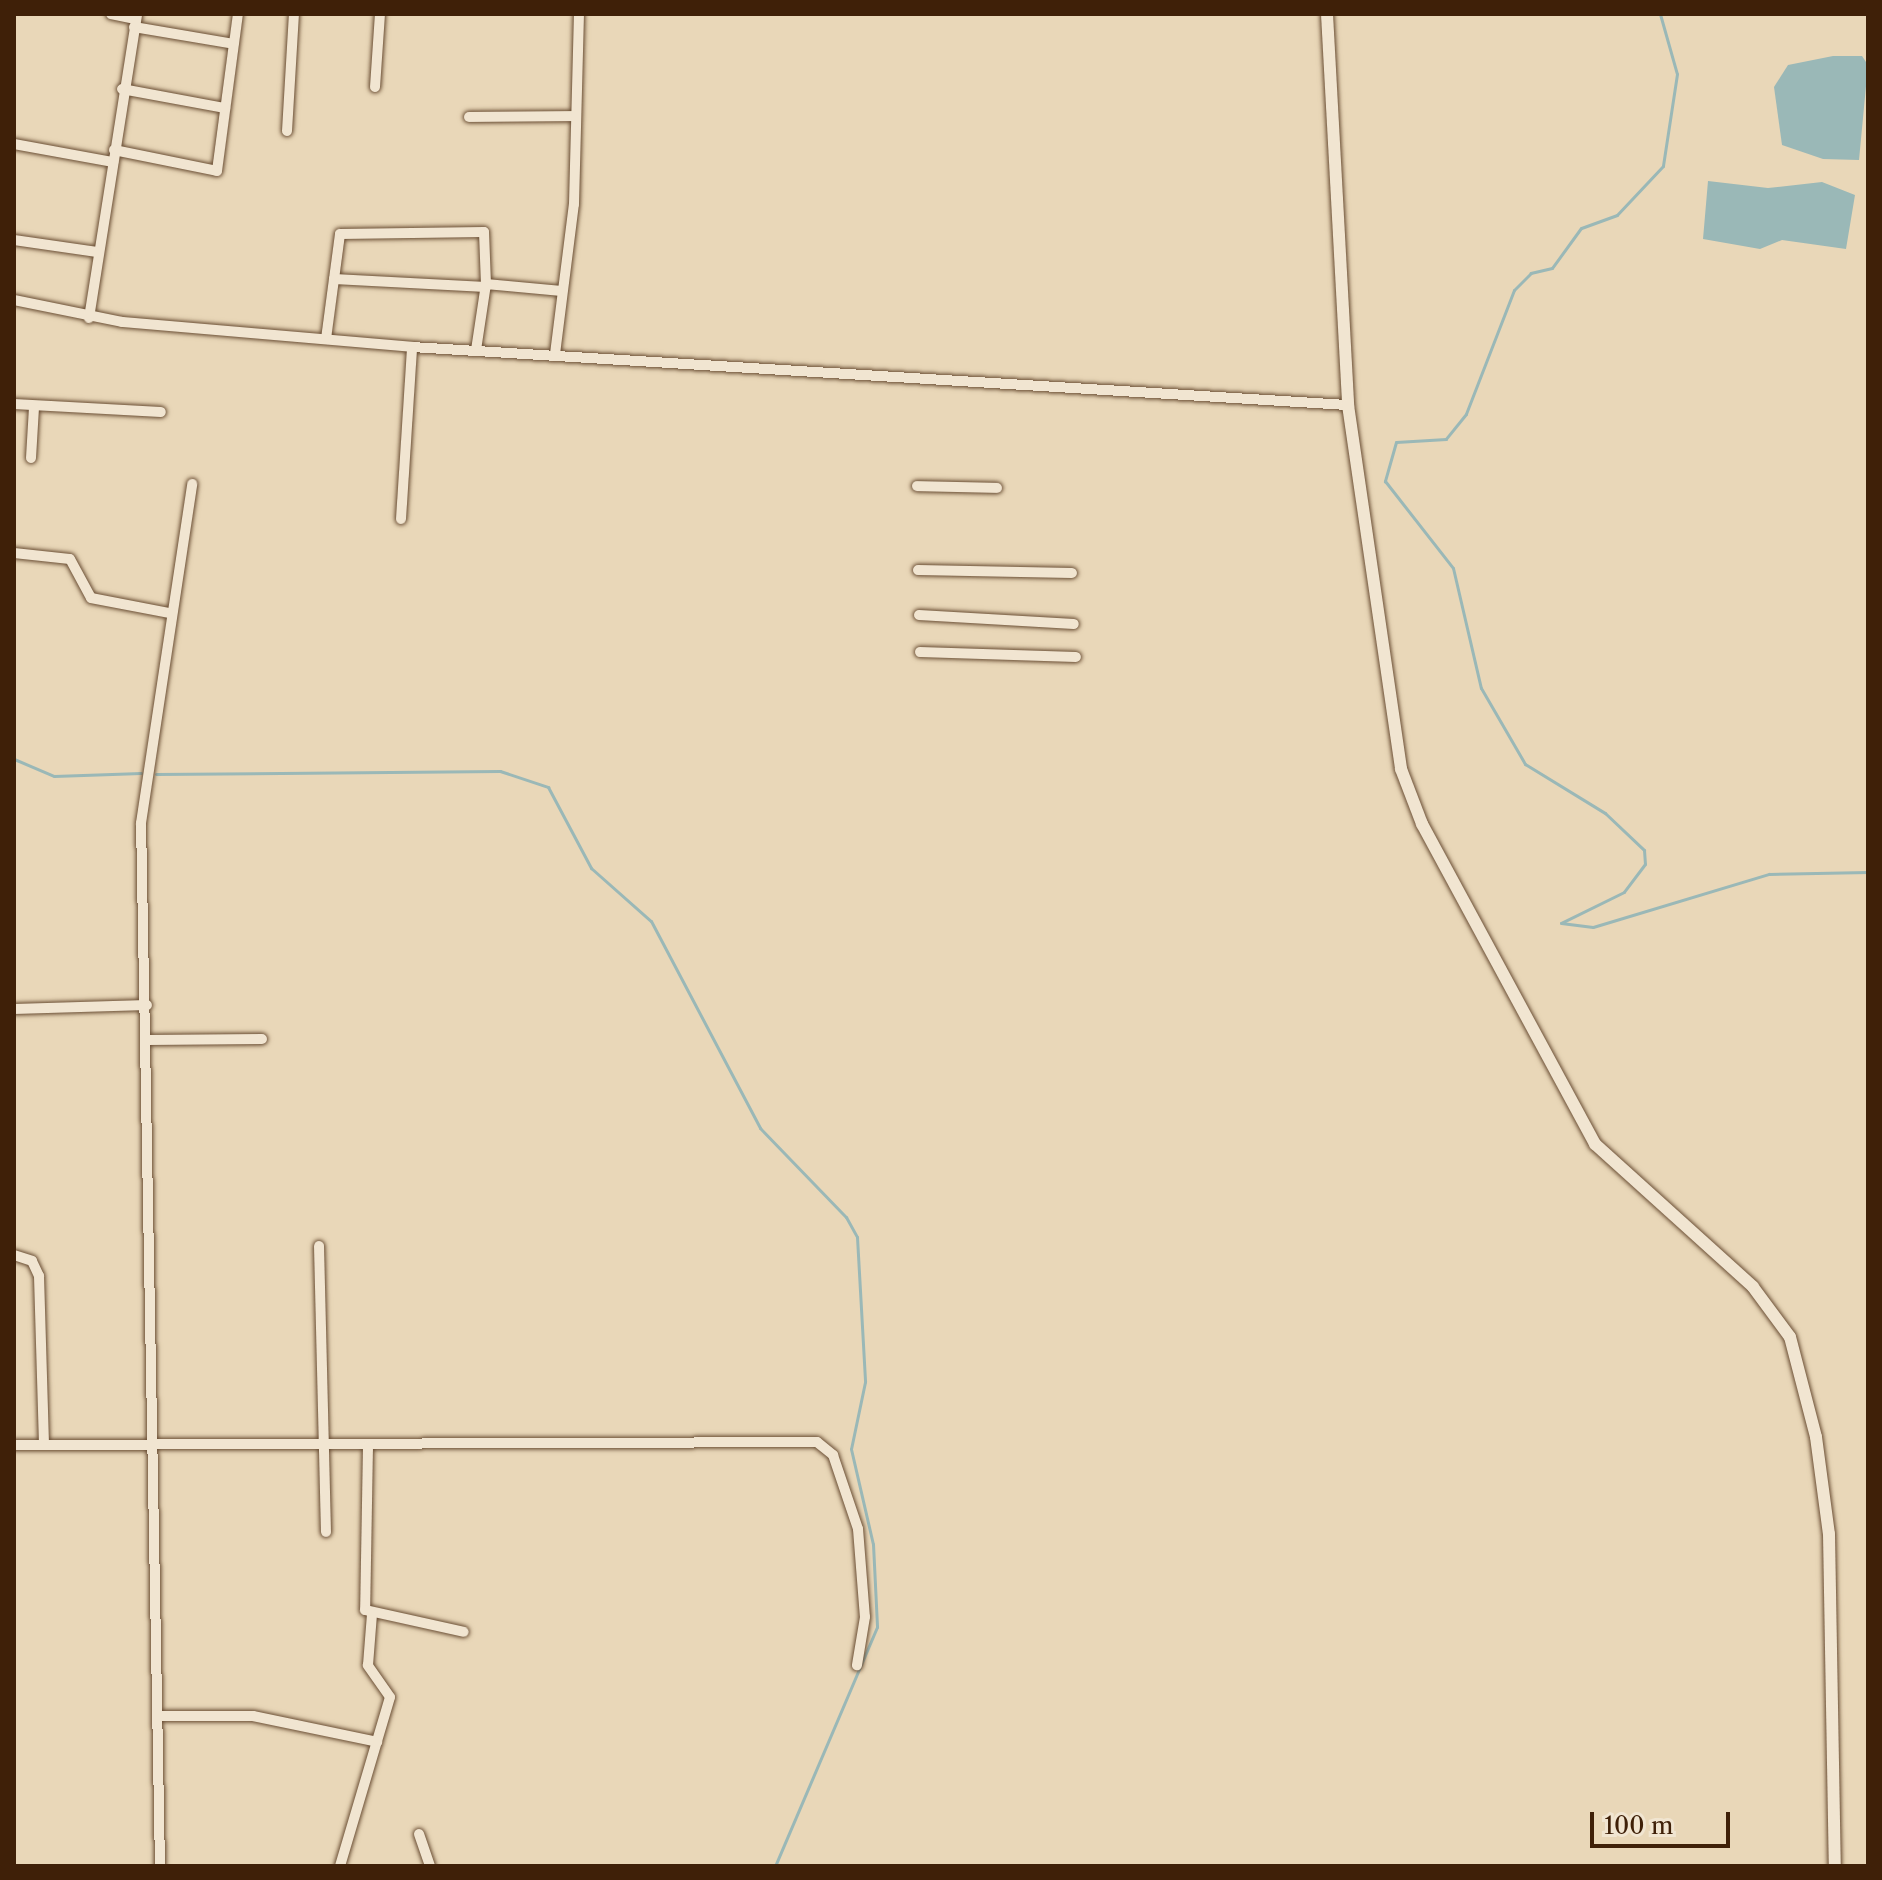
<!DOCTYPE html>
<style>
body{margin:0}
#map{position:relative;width:1882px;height:1880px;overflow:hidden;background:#e9d7b8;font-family:"Libre Caslon Text",serif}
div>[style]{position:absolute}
.water>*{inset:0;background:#9ab8b7}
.stream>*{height:3px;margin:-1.5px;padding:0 1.5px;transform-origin:1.5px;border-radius:1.5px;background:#9ab8b7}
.roads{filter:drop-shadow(0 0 2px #6a4e34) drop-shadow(0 0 2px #6a4e34)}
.minor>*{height:10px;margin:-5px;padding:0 5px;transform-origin:5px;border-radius:5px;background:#f1e5d1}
.tertiary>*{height:12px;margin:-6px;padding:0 6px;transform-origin:6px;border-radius:6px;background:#f1e5d1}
span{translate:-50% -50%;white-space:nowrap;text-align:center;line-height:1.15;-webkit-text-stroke:7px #f1e5d1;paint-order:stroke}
.frame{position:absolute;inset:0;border:16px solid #3f2008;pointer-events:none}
.scale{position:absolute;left:1590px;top:1812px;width:140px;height:36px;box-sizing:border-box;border:4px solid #3f2008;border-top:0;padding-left:10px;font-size:24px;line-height:28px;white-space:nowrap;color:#3f2008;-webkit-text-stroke:6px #f1e5d1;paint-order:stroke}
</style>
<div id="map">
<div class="water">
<i style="clip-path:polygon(1833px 56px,1862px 56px,1868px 65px,1859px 160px,1823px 159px,1782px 145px,1774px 87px,1788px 65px)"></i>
<i style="clip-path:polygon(1708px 181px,1768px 188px,1822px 182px,1855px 195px,1846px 249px,1782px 240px,1760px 249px,1703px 239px)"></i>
</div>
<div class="stream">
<i style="left:1660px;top:14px;width:62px;rotate:74.2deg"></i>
<i style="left:1677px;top:74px;width:93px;rotate:98.7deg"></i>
<i style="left:1663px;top:166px;width:67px;rotate:133.2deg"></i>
<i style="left:1617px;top:215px;width:38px;rotate:160deg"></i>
<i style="left:1581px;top:228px;width:49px;rotate:125.9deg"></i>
<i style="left:1552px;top:268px;width:22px;rotate:167deg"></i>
<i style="left:1531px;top:273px;width:24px;rotate:135deg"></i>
<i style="left:1514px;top:290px;width:133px;rotate:111.2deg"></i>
<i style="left:1466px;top:414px;width:32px;rotate:129deg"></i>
<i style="left:1446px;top:439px;width:50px;rotate:176.6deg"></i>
<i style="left:1396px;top:442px;width:41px;rotate:105.8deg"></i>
<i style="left:1385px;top:481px;width:110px;rotate:52deg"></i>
<i style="left:1453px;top:568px;width:123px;rotate:76.9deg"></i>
<i style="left:1481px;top:688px;width:88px;rotate:59.9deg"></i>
<i style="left:1525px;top:764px;width:94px;rotate:31.5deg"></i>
<i style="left:1605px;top:813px;width:54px;rotate:43.5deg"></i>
<i style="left:1644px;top:850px;width:14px;rotate:86deg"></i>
<i style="left:1645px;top:864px;width:35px;rotate:127deg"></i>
<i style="left:1624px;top:892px;width:70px;rotate:153.8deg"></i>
<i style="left:1561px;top:923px;width:32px;rotate:7deg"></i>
<i style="left:1593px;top:927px;width:184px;rotate:-16.8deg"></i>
<i style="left:1769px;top:874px;width:99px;rotate:-1.2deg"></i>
<i style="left:14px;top:759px;width:43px;rotate:23deg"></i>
<i style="left:54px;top:776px;width:87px;rotate:-2deg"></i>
<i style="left:156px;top:774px;width:344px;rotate:-0.5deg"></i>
<i style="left:500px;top:771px;width:51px;rotate:18.4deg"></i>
<i style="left:548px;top:787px;width:92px;rotate:62deg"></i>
<i style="left:591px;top:868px;width:80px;rotate:41.5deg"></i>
<i style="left:651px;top:921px;width:234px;rotate:62.2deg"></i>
<i style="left:760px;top:1128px;width:124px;rotate:46deg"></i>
<i style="left:846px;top:1217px;width:23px;rotate:61deg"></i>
<i style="left:857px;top:1237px;width:145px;rotate:86.8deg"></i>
<i style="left:865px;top:1382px;width:68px;rotate:101.8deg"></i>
<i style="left:851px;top:1449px;width:98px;rotate:77deg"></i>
<i style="left:873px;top:1544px;width:83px;rotate:87.2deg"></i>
<i style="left:877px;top:1627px;width:260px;rotate:113.1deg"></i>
</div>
<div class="roads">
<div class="minor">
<i style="left:111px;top:14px;width:25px;rotate:12deg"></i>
<i style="left:134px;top:27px;width:101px;rotate:9.6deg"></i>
<i style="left:375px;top:87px;width:73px;rotate:-86.1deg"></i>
<i style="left:122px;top:89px;width:105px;rotate:10.5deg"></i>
<i style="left:469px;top:117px;width:107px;rotate:-0.5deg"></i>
<i style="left:287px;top:131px;width:117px;rotate:-86.6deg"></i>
<i style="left:14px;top:144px;width:101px;rotate:10.3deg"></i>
<i style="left:114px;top:150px;width:105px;rotate:11.5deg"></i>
<i style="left:217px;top:171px;width:158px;rotate:-82.4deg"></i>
<i style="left:14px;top:240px;width:84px;rotate:8.2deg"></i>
<i style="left:334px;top:279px;width:152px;rotate:3deg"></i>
<i style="left:486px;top:284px;width:76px;rotate:5.3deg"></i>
<i style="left:14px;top:300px;width:110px;rotate:11.5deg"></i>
<i style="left:122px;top:322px;width:291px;rotate:4.9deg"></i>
<i style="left:412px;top:347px;width:938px;rotate:3.55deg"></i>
<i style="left:89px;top:318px;width:308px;rotate:-81deg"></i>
<i style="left:326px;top:339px;width:106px;rotate:-82.4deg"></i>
<i style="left:340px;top:234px;width:144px;rotate:-0.8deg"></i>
<i style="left:484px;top:232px;width:52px;rotate:87.8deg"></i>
<i style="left:486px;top:284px;width:67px;rotate:98.6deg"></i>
<i style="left:555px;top:354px;width:151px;rotate:-82.8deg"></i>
<i style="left:574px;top:204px;width:190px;rotate:-88.5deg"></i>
<i style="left:14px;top:404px;width:147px;rotate:3.1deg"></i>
<i style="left:31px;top:458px;width:51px;rotate:-86.6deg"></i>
<i style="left:917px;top:486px;width:80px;rotate:1.4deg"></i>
<i style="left:401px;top:519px;width:172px;rotate:-86.3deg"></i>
<i style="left:14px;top:553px;width:56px;rotate:6.1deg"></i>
<i style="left:70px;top:559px;width:44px;rotate:61.7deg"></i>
<i style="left:91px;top:598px;width:79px;rotate:10.9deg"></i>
<i style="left:918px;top:570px;width:154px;rotate:1.1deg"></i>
<i style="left:919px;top:615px;width:155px;rotate:3.3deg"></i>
<i style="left:920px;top:652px;width:156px;rotate:1.8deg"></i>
<i style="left:14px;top:1009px;width:133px;rotate:-1.7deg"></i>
<i style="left:147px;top:1040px;width:115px;rotate:-0.5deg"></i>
<i style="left:319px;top:1246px;width:286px;rotate:88.6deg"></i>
<i style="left:14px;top:1255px;width:19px;rotate:18deg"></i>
<i style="left:32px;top:1261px;width:17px;rotate:65deg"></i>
<i style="left:39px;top:1276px;width:168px;rotate:88.3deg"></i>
<i style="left:14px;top:1445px;width:803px;rotate:-0.21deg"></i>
<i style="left:817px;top:1442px;width:21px;rotate:39deg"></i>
<i style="left:833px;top:1455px;width:78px;rotate:71.3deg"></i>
<i style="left:858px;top:1529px;width:88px;rotate:85.5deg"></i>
<i style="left:865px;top:1617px;width:49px;rotate:99.5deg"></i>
<i style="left:368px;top:1446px;width:164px;rotate:91deg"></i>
<i style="left:365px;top:1610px;width:101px;rotate:12.5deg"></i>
<i style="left:158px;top:1716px;width:95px"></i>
<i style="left:253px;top:1716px;width:127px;rotate:11.8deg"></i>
<i style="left:419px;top:1834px;width:34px;rotate:71deg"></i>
<i style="left:160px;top:1866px;width:1043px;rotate:-91.04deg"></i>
<i style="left:141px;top:823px;width:343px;rotate:-81.4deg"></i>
<i style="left:340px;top:1866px;width:176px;rotate:-73.5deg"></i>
<i style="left:390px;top:1697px;width:39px;rotate:-125deg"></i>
<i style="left:368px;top:1665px;width:51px;rotate:-85.5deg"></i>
</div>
<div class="tertiary">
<i style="left:1327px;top:14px;width:392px;rotate:86.9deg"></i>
<i style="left:1348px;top:405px;width:368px;rotate:81.7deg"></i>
<i style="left:1401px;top:769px;width:59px;rotate:69.1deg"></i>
<i style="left:1422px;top:824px;width:364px;rotate:61.6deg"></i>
<i style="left:1595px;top:1144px;width:213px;rotate:42.1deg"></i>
<i style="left:1753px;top:1287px;width:62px;rotate:53.5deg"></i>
<i style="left:1790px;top:1337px;width:103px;rotate:75.4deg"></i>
<i style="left:1816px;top:1437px;width:98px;rotate:82.4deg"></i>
<i style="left:1829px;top:1534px;width:332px;rotate:89deg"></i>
</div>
</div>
<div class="frame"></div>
<div class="scale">100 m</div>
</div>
